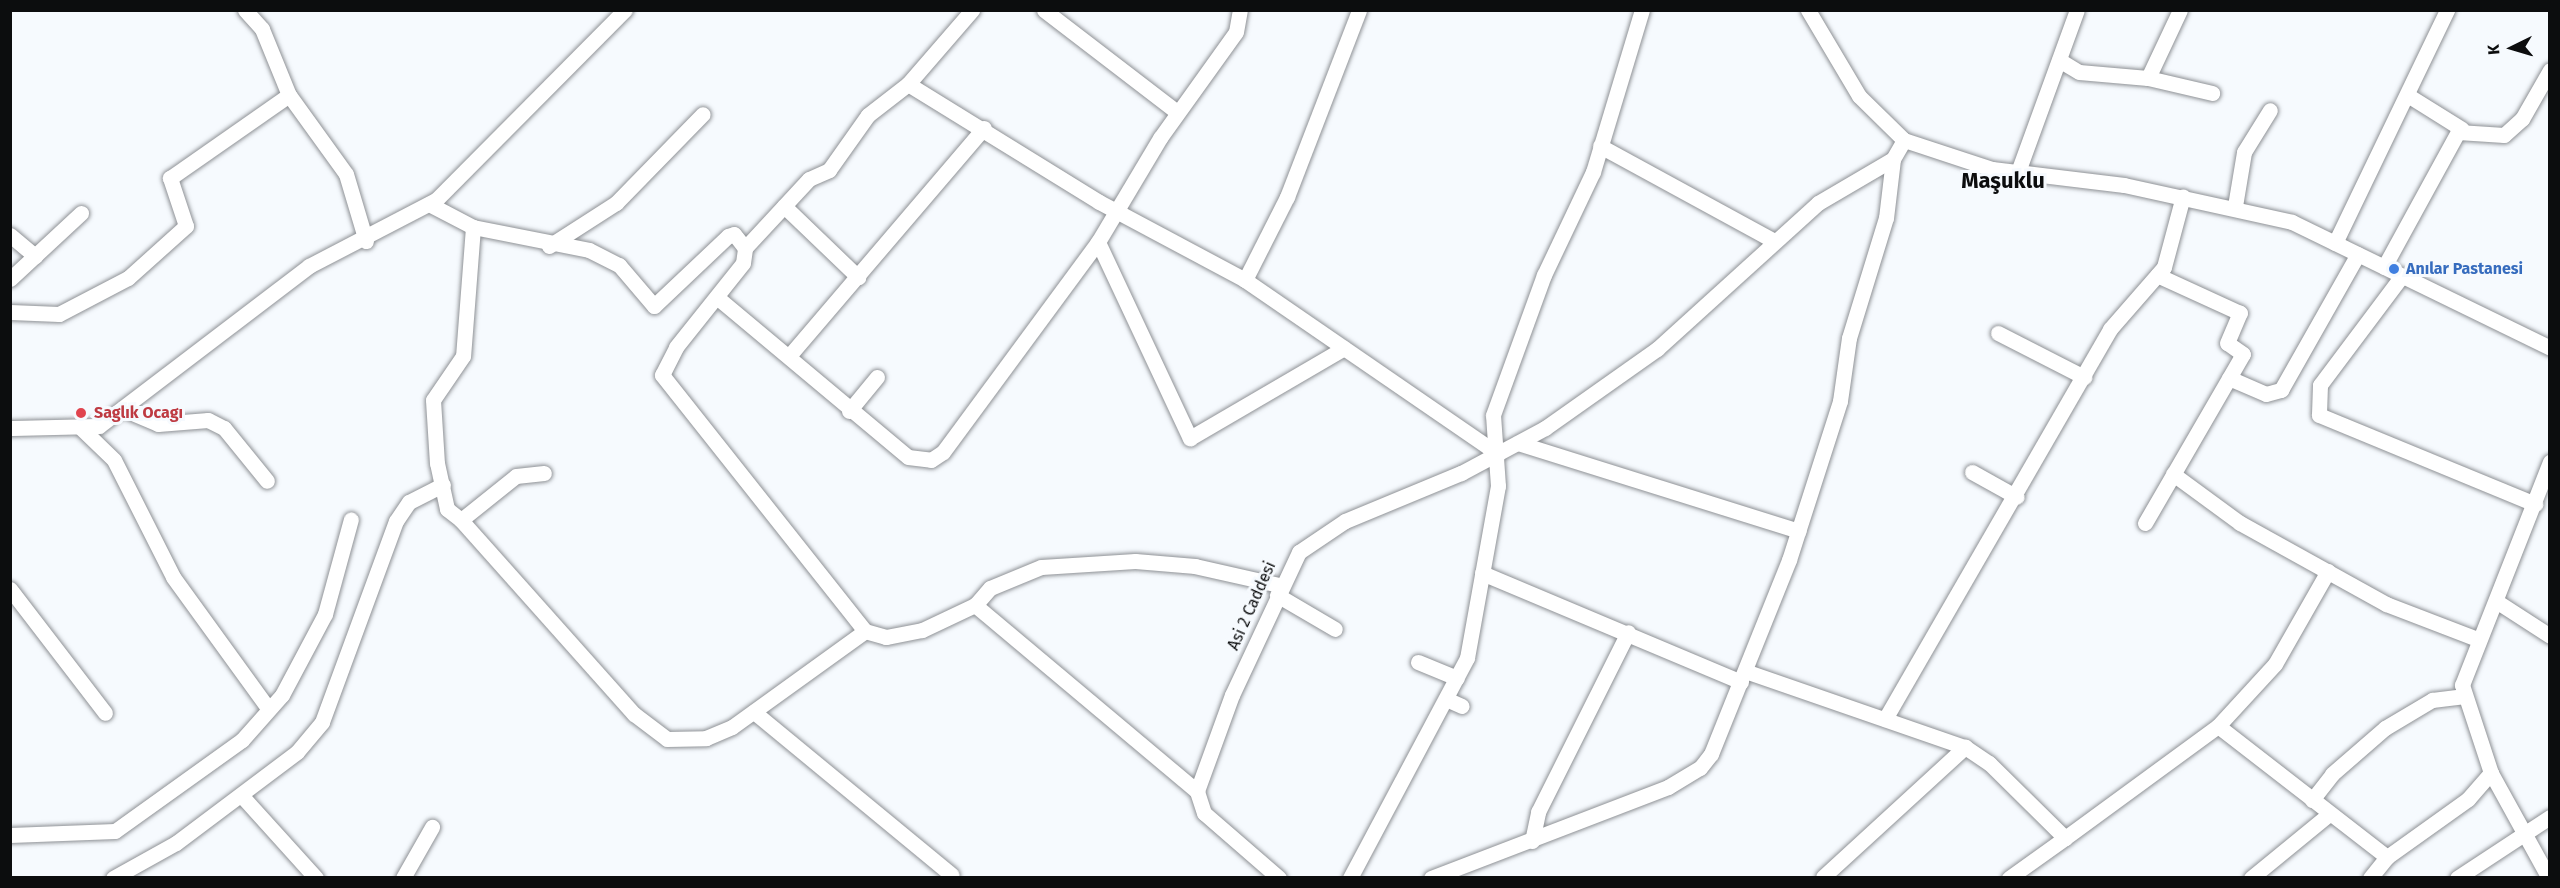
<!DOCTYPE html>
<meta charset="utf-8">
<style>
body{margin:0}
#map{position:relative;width:2560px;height:888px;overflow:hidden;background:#f6fafe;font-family:"Fira Sans",sans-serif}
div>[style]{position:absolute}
.roads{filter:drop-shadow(0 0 2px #8e9195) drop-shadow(0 0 2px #8e9195)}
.minor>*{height:15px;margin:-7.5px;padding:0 7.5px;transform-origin:7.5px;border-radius:7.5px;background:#fff}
.dots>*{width:16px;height:16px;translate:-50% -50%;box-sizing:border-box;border:3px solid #f6fafe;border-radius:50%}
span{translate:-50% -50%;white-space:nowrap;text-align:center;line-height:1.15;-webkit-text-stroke:6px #f6fafe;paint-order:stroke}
.shop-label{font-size:16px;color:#366cbe;font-weight:700}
.left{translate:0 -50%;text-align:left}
.health-label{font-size:16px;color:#be3a42;font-weight:700}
.street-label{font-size:16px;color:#0c0d0e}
.district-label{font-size:22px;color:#0c0d0e;font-weight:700}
.frame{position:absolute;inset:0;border:12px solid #0c0d0e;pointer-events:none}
.north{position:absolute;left:2482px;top:18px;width:60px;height:60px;-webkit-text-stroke:4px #f6fafe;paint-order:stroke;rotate:265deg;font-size:16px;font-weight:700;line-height:24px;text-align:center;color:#0c0d0e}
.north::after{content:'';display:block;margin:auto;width:21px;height:27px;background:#0c0d0e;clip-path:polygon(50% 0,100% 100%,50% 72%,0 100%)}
</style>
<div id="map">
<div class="roads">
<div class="minor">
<i style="left:245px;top:10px;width:25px;rotate:48deg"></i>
<i style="left:262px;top:29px;width:71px;rotate:67.8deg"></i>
<i style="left:289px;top:95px;width:97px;rotate:54.2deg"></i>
<i style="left:346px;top:174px;width:70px;rotate:73.4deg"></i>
<i style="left:1044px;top:10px;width:168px;rotate:37.5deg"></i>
<i style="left:1808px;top:10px;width:100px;rotate:59.3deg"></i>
<i style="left:1859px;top:96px;width:63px;rotate:44.4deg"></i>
<i style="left:1904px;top:140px;width:93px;rotate:18.2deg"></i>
<i style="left:1992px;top:169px;width:133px;rotate:6.9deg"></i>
<i style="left:2124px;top:185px;width:172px;rotate:12.4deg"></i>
<i style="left:2292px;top:222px;width:287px;rotate:26deg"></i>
<i style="left:2059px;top:60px;width:23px;rotate:31deg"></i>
<i style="left:2079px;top:72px;width:69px;rotate:5deg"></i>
<i style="left:2148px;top:78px;width:66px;rotate:13.2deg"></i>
<i style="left:2148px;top:78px;width:75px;rotate:-64.8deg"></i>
<i style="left:908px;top:84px;width:98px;rotate:-49.1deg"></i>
<i style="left:2409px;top:96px;width:62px;rotate:31.9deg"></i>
<i style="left:1600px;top:146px;width:198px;rotate:28.6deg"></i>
<i style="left:2019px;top:169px;width:169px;rotate:-70deg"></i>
<i style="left:429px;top:204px;width:50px;rotate:27.6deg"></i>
<i style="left:473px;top:227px;width:118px;rotate:11.2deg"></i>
<i style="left:589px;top:250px;width:34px;rotate:27deg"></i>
<i style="left:619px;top:265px;width:54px;rotate:49.5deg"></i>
<i style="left:654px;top:306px;width:102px;rotate:-43.4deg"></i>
<i style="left:728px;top:236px;width:6px;rotate:-18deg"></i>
<i style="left:734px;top:234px;width:18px;rotate:52deg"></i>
<i style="left:784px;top:206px;width:103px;rotate:43.8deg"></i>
<i style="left:2235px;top:206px;width:55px;rotate:-80.5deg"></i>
<i style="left:2244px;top:152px;width:49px;rotate:-58.2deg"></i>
<i style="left:473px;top:227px;width:129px;rotate:94.4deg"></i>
<i style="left:463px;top:356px;width:53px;rotate:124.3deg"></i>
<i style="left:433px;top:400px;width:63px;rotate:86.4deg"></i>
<i style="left:437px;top:463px;width:47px;rotate:77.7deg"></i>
<i style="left:447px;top:509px;width:18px;rotate:38deg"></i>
<i style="left:461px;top:520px;width:70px;rotate:-38.7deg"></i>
<i style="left:516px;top:476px;width:28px;rotate:-6deg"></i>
<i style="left:10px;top:235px;width:33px;rotate:40deg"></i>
<i style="left:1098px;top:242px;width:217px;rotate:64.9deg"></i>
<i style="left:1190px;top:438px;width:178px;rotate:-30.3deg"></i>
<i style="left:2335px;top:243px;width:259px;rotate:-64.3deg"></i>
<i style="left:549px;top:246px;width:80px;rotate:-32.7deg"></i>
<i style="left:616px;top:203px;width:124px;rotate:-45.7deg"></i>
<i style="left:2384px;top:267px;width:154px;rotate:-61.3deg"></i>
<i style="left:2458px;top:132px;width:46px;rotate:3.7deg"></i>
<i style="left:2504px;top:135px;width:24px;rotate:-42deg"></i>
<i style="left:2522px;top:119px;width:56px;rotate:-60.3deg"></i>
<i style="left:2401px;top:277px;width:135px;rotate:126.9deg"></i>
<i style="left:2320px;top:385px;width:30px;rotate:92deg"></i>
<i style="left:2319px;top:415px;width:234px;rotate:22.4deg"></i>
<i style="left:10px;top:279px;width:97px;rotate:-42.9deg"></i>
<i style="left:1245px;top:280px;width:93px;rotate:-63.2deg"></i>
<i style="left:1287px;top:197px;width:200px;rotate:-68.9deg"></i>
<i style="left:719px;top:299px;width:246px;rotate:39.9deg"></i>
<i style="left:908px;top:457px;width:23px;rotate:7deg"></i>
<i style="left:931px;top:460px;width:14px;rotate:-34deg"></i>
<i style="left:943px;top:452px;width:261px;rotate:-53.6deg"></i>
<i style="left:1098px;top:242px;width:121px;rotate:-59.2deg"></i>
<i style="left:1160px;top:138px;width:130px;rotate:-54.4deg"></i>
<i style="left:1236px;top:32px;width:22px;rotate:-80deg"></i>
<i style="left:10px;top:312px;width:49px;rotate:2.3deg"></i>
<i style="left:59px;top:314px;width:78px;rotate:-27.6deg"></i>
<i style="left:128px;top:278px;width:78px;rotate:-41.9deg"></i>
<i style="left:186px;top:226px;width:51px;rotate:-108.4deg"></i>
<i style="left:170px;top:178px;width:145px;rotate:-34.9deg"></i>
<i style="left:1998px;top:333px;width:97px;rotate:27.1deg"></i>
<i style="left:789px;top:356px;width:300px;rotate:-49.5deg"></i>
<i style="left:2229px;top:378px;width:40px;rotate:23.4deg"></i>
<i style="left:2266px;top:394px;width:16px;rotate:-15deg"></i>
<i style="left:2281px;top:390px;width:156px;rotate:-60.5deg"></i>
<i style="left:123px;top:409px;width:38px;rotate:23deg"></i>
<i style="left:158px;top:424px;width:50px;rotate:-4.6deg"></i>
<i style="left:208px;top:420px;width:18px;rotate:27deg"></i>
<i style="left:224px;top:428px;width:68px;rotate:50.9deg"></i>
<i style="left:849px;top:411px;width:44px;rotate:-50.5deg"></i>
<i style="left:80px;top:427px;width:47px;rotate:44.1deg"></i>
<i style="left:114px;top:460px;width:131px;rotate:63.2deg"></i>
<i style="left:173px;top:577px;width:162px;rotate:54.1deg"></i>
<i style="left:10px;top:428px;width:89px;rotate:-1.3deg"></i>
<i style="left:99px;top:426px;width:264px;rotate:-37.3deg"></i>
<i style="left:309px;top:266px;width:143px;rotate:-27.5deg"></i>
<i style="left:436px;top:200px;width:268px;rotate:-45.2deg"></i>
<i style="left:1518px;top:443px;width:294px;rotate:17.4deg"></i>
<i style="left:1972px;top:472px;width:51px;rotate:29.1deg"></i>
<i style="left:2173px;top:474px;width:83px;rotate:36.2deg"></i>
<i style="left:2240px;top:523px;width:167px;rotate:29deg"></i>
<i style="left:2386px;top:604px;width:97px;rotate:21deg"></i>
<i style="left:461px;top:520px;width:260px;rotate:48.3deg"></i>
<i style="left:634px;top:714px;width:41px;rotate:37.1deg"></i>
<i style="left:667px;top:739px;width:39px;rotate:-1deg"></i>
<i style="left:706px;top:738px;width:28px;rotate:-23deg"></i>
<i style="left:732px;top:727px;width:164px;rotate:-35.8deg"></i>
<i style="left:2145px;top:523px;width:195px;rotate:-59.9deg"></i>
<i style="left:2243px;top:354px;width:19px;rotate:-145deg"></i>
<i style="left:2227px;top:343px;width:33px;rotate:-67deg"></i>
<i style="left:2240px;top:313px;width:91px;rotate:-155.4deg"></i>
<i style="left:1482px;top:573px;width:281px;rotate:22.8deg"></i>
<i style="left:1279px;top:585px;width:86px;rotate:-167.3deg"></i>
<i style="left:1195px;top:566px;width:60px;rotate:-175.2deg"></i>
<i style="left:1135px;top:561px;width:94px;rotate:176.3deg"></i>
<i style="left:1041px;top:567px;width:55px;rotate:157.6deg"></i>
<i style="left:990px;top:588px;width:23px;rotate:131deg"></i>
<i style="left:975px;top:605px;width:59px;rotate:154.7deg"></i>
<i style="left:922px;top:630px;width:37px;rotate:169deg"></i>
<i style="left:886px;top:637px;width:22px;rotate:-164deg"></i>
<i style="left:865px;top:631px;width:327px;rotate:-128.4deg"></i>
<i style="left:662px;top:375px;width:31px;rotate:-63deg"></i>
<i style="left:676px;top:347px;width:107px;rotate:-51.4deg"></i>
<i style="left:743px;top:263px;width:15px;rotate:-82deg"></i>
<i style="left:745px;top:248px;width:94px;rotate:-47.2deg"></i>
<i style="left:809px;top:179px;width:22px;rotate:-24deg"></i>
<i style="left:829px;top:170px;width:67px;rotate:-54.7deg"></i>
<i style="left:868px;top:115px;width:51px;rotate:-37.8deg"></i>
<i style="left:908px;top:84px;width:225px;rotate:31.7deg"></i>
<i style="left:1099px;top:202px;width:166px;rotate:28.1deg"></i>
<i style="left:1245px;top:280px;width:307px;rotate:34.5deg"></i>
<i style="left:10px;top:589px;width:156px;rotate:52.5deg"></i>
<i style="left:1277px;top:595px;width:67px;rotate:30.4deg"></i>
<i style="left:2496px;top:601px;width:64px;rotate:32.9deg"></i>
<i style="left:975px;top:605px;width:290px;rotate:40deg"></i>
<i style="left:1418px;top:662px;width:42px;rotate:22.3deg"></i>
<i style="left:1745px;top:671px;width:233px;rotate:19.1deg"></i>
<i style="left:1965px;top:747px;width:29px;rotate:34deg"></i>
<i style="left:1989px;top:763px;width:107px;rotate:44.6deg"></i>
<i style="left:2065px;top:838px;width:190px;rotate:-36.2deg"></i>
<i style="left:2218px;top:726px;width:84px;rotate:-47.4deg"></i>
<i style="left:2275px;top:664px;width:107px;rotate:-60.3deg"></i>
<i style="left:1446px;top:699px;width:17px;rotate:24deg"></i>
<i style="left:754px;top:712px;width:256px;rotate:39.5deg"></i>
<i style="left:1885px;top:719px;width:450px;rotate:-60deg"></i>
<i style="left:2110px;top:329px;width:82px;rotate:-48.9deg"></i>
<i style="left:2164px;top:267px;width:73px;rotate:-75deg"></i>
<i style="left:2218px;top:726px;width:214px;rotate:37.8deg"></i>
<i style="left:2387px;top:857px;width:100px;rotate:-35.6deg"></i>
<i style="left:2468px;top:799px;width:35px;rotate:-49deg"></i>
<i style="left:2491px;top:773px;width:93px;rotate:-108.2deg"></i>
<i style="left:2462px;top:685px;width:240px;rotate:-68.5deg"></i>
<i style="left:2491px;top:773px;width:120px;rotate:61.1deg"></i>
<i style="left:241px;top:795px;width:112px;rotate:47.9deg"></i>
<i style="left:2312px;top:800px;width:33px;rotate:-52deg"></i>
<i style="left:2332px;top:774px;width:70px;rotate:-41deg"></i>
<i style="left:2385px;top:728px;width:55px;rotate:-30.8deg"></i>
<i style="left:2432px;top:700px;width:31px;rotate:-7deg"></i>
<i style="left:10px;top:835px;width:105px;rotate:-2.2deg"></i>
<i style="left:115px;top:831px;width:156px;rotate:-35.6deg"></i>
<i style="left:242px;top:740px;width:60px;rotate:-48.4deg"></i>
<i style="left:282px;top:695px;width:92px;rotate:-62deg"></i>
<i style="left:325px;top:614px;width:98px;rotate:-74.7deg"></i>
<i style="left:1532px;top:841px;width:30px;rotate:-78deg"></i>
<i style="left:1538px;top:812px;width:201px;rotate:-63.4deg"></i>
<i style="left:1823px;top:877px;width:193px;rotate:-42.5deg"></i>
<i style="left:113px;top:878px;width:72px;rotate:-29.1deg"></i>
<i style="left:176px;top:843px;width:151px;rotate:-36.9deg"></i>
<i style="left:297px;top:752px;width:39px;rotate:-50deg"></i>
<i style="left:322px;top:722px;width:214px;rotate:-69.8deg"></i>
<i style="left:396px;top:521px;width:23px;rotate:-56deg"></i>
<i style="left:409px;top:502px;width:38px;rotate:-27deg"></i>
<i style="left:403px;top:878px;width:59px;rotate:-60.4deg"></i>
<i style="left:1279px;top:878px;width:99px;rotate:-139.1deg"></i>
<i style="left:1204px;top:813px;width:23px;rotate:-108deg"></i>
<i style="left:1197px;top:791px;width:102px;rotate:-70deg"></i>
<i style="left:1232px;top:695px;width:158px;rotate:-64.9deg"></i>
<i style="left:1299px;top:552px;width:55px;rotate:-34deg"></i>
<i style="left:1345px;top:521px;width:126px;rotate:-22.5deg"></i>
<i style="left:1461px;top:473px;width:95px;rotate:-28.2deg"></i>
<i style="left:1545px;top:428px;width:137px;rotate:-35.2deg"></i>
<i style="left:1657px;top:349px;width:217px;rotate:-42.2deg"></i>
<i style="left:1818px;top:203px;width:87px;rotate:-30.4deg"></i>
<i style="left:1893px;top:159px;width:22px;rotate:-60deg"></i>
<i style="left:1350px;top:878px;width:249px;rotate:-62deg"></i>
<i style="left:1467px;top:658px;width:175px;rotate:-79.8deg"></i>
<i style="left:1498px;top:486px;width:71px;rotate:-94deg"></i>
<i style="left:1493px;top:415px;width:149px;rotate:-70deg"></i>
<i style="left:1544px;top:275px;width:114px;rotate:-64.6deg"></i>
<i style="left:1593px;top:172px;width:169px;rotate:-73.2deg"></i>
<i style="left:1431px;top:878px;width:254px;rotate:-21deg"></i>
<i style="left:1668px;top:787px;width:37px;rotate:-31deg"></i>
<i style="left:1700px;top:768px;width:18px;rotate:-52deg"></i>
<i style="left:1711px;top:754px;width:209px;rotate:-68.1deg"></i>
<i style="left:1789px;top:560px;width:167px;rotate:-72.2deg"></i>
<i style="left:1840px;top:401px;width:64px;rotate:-81.9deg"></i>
<i style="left:1849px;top:338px;width:126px;rotate:-72.9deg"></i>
<i style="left:1886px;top:218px;width:59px;rotate:-83.2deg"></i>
<i style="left:2009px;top:878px;width:69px;rotate:-35.5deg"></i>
<i style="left:2251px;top:878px;width:99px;rotate:-39.3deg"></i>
<i style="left:2370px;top:878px;width:27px;rotate:-51deg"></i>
<i style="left:2457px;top:878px;width:111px;rotate:-33.3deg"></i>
</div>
</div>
<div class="dots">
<i style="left:2394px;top:269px;background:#3f7fe0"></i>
<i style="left:81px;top:413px;background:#e0444e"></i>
</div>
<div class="shop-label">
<span class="left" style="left:2406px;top:269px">Anılar Pastanesi</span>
</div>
<div class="health-label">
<span class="left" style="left:94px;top:413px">Saglık Ocagı</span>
</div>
<div class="street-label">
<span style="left:1252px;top:606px;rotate:-66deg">Asi 2 Caddesi</span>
</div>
<div class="district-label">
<span style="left:2003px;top:181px">Maşuklu</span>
</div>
<div class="frame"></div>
<div class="north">K</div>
</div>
